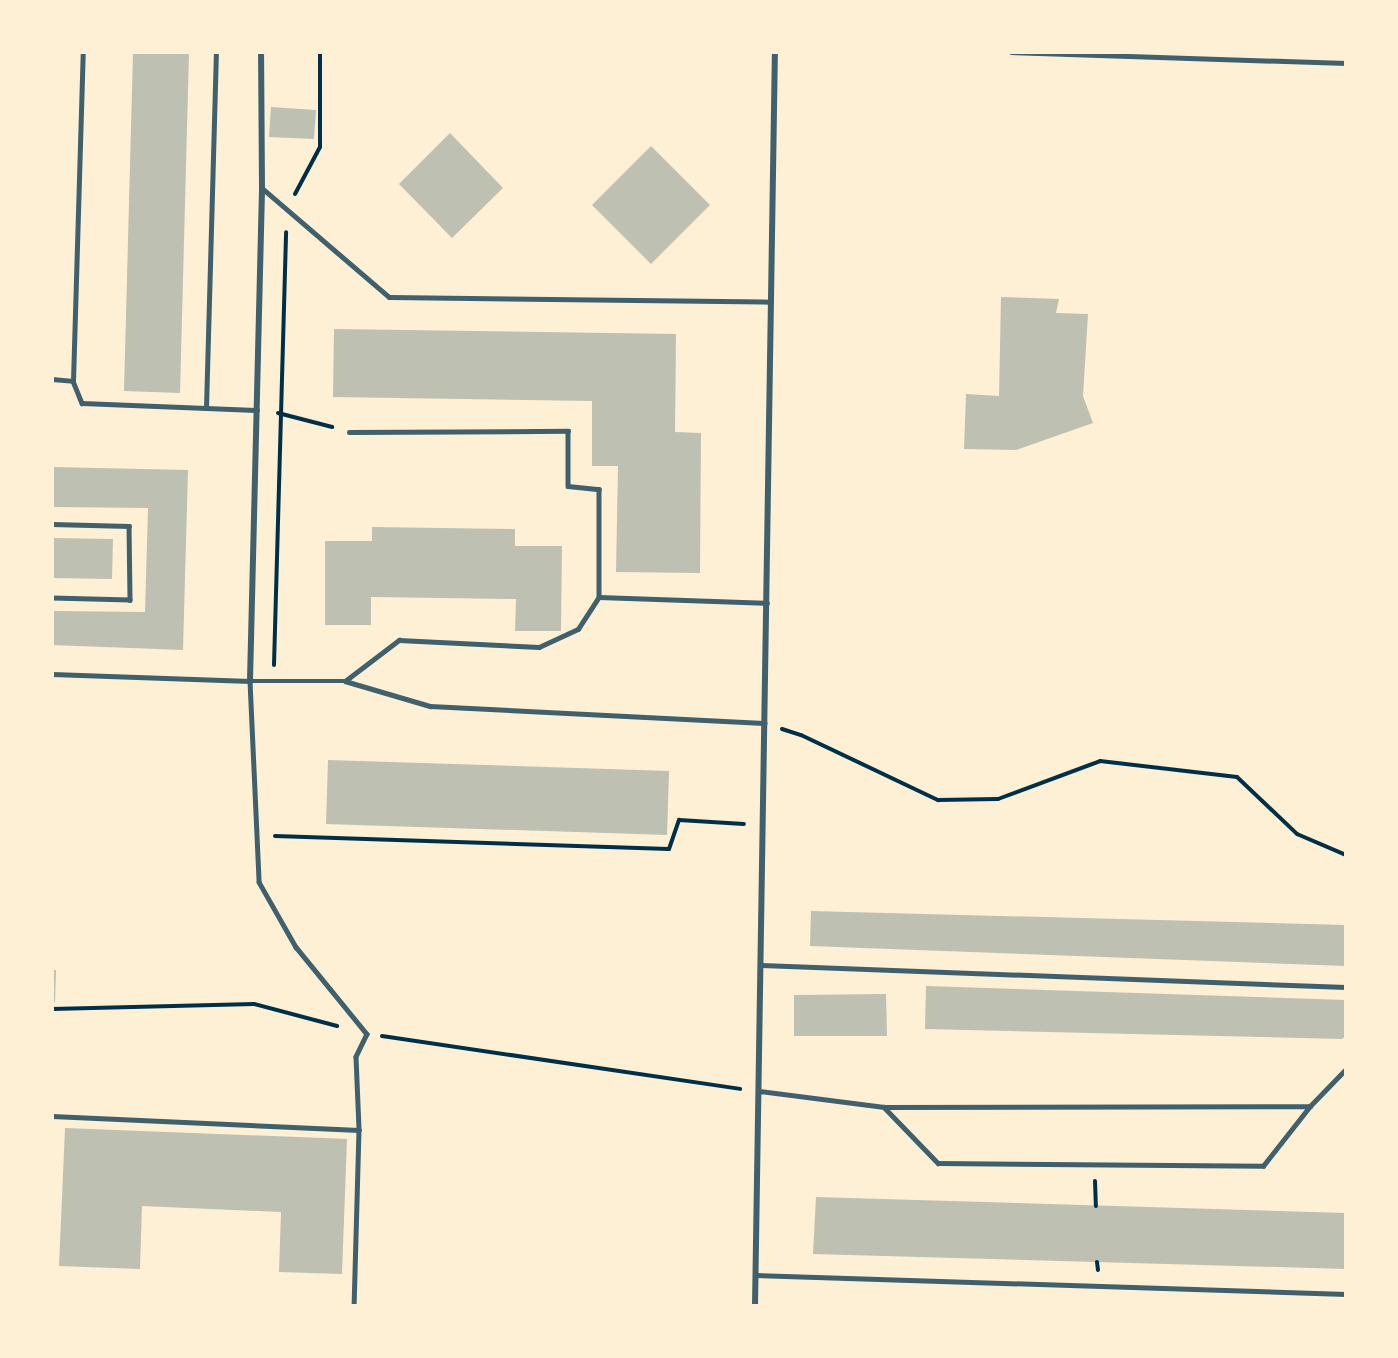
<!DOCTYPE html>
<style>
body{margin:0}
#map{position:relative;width:1398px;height:1358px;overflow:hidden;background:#fdf0d5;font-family:"IBM Plex Sans",sans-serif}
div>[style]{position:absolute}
.building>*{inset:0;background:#bec0b2}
.path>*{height:4px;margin:-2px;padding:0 2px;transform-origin:2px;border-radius:2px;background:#003049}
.service>*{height:4.5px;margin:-2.25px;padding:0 2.25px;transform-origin:2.25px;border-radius:2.25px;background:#3f606c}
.minor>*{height:6px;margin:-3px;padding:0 3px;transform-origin:3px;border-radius:3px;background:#3f606c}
span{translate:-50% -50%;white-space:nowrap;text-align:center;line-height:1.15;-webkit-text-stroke:5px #fdf0d5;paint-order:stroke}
.frame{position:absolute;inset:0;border:54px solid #fdf0d5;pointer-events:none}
</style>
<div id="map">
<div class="building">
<i style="clip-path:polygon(133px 52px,189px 52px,180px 393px,124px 391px)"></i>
<i style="clip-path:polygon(271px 107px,316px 110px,314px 139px,269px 137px)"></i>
<i style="clip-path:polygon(450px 133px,503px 188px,452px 238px,399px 184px)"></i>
<i style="clip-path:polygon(651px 146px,710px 205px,651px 264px,592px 205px)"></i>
<i style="clip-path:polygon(1001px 297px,1059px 299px,1056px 313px,1088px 314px,1083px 396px,1093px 423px,1016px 450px,964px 449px,966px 394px,999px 396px)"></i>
<i style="clip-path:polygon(334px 329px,676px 334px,675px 432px,701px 433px,700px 573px,616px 572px,618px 466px,592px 466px,592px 401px,333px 397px)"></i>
<i style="clip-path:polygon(52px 467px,188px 470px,183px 650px,52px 645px,52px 611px,145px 612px,148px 508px,52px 507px)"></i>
<i style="clip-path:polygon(372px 527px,515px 529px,515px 546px,562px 546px,561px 631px,515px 631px,516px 599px,371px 597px,371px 625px,325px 625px,325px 541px,372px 541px)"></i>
<i style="clip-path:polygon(52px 538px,113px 539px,112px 579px,52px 578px)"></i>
<i style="clip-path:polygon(328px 760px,669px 771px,667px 835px,326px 824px)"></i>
<i style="clip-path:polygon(811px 911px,1346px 925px,1346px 966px,810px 946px)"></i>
<i style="clip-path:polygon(52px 970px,56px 970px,55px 1002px,52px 1002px)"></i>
<i style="clip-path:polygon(926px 986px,1346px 1000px,1346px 1036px,1342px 1039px,925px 1029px)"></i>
<i style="clip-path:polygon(886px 994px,887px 1036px,794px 1036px,794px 995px)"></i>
<i style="clip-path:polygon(65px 1128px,347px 1139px,342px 1274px,279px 1272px,281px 1212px,142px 1206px,140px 1269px,59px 1266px)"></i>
<i style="clip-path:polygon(816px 1197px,1346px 1213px,1346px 1269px,813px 1254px)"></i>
</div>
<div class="path">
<i style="left:295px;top:194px;width:53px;rotate:-62deg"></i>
<i style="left:320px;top:147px;width:95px;rotate:-90deg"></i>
<i style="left:278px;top:413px;width:56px;rotate:14.5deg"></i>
<i style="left:274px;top:665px;width:433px;rotate:-88.4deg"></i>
<i style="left:782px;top:729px;width:20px;rotate:18deg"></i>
<i style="left:801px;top:735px;width:152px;rotate:25.4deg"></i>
<i style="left:938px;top:800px;width:60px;rotate:-1deg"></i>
<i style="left:998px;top:799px;width:109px;rotate:-20.4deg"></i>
<i style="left:1100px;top:761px;width:138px;rotate:6.7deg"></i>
<i style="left:1237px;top:777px;width:83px;rotate:43.5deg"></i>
<i style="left:1297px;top:834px;width:53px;rotate:23.2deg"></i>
<i style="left:275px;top:836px;width:394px;rotate:1.9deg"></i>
<i style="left:669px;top:849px;width:31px;rotate:-71deg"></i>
<i style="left:679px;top:820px;width:65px;rotate:3.5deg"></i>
<i style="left:52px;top:1009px;width:202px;rotate:-1.4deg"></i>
<i style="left:254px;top:1004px;width:86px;rotate:14.8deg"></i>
<i style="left:382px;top:1036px;width:362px;rotate:8.4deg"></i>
<i style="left:1095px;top:1181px;width:25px;rotate:88deg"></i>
<i style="left:1097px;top:1262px;width:8px;rotate:83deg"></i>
</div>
<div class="service">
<i style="left:1011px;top:52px;width:335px;rotate:1.9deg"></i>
<i style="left:262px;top:188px;width:167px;rotate:40.6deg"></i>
<i style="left:389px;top:297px;width:382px;rotate:0.7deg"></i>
<i style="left:52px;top:379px;width:21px;rotate:5deg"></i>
<i style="left:73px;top:381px;width:24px;rotate:68deg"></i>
<i style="left:82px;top:403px;width:175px;rotate:2.3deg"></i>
<i style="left:73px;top:381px;width:329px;rotate:-88.3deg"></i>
<i style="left:206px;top:408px;width:356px;rotate:-88.4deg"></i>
<i style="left:349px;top:432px;width:219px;rotate:-0.3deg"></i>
<i style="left:568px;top:431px;width:55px;rotate:90deg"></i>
<i style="left:568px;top:486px;width:31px;rotate:6deg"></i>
<i style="left:599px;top:489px;width:108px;rotate:90deg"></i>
<i style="left:599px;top:597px;width:168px;rotate:2deg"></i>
<i style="left:52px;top:524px;width:77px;rotate:1.5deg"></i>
<i style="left:129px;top:526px;width:74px;rotate:89.2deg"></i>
<i style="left:130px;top:600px;width:78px;rotate:-178.5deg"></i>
<i style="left:52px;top:674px;width:198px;rotate:2deg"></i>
<i style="left:250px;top:681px;width:95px"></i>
<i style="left:345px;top:681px;width:68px;rotate:-37.2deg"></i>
<i style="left:399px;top:640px;width:140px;rotate:2.9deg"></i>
<i style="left:539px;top:647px;width:43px;rotate:-24.8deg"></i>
<i style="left:578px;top:629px;width:38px;rotate:-57deg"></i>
<i style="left:250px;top:681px;width:201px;rotate:87.4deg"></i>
<i style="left:259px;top:882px;width:75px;rotate:60.4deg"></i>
<i style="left:296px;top:947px;width:112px;rotate:50.8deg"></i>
<i style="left:367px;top:1034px;width:25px;rotate:116deg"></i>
<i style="left:356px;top:1057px;width:73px;rotate:87.6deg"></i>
<i style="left:359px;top:1130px;width:176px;rotate:91.6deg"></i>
<i style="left:345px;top:681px;width:89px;rotate:16.4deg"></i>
<i style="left:430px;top:706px;width:335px;rotate:2.9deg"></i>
<i style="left:760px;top:965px;width:586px;rotate:2.15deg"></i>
<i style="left:759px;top:1091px;width:126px;rotate:7.3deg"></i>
<i style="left:884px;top:1107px;width:426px;rotate:-0.1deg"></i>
<i style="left:1310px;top:1106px;width:52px;rotate:-45.8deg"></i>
<i style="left:884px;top:1107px;width:78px;rotate:46deg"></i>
<i style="left:938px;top:1163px;width:325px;rotate:0.5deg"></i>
<i style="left:1263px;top:1166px;width:76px;rotate:-51.9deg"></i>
<i style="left:52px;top:1116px;width:307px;rotate:2.6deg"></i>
<i style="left:756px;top:1275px;width:590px;rotate:1.84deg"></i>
</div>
<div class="minor">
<i style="left:250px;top:681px;width:493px;rotate:-88.6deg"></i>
<i style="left:262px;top:188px;width:136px;rotate:-90.4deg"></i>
<i style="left:755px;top:1306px;width:1254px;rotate:-89.09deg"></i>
</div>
<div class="frame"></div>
</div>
